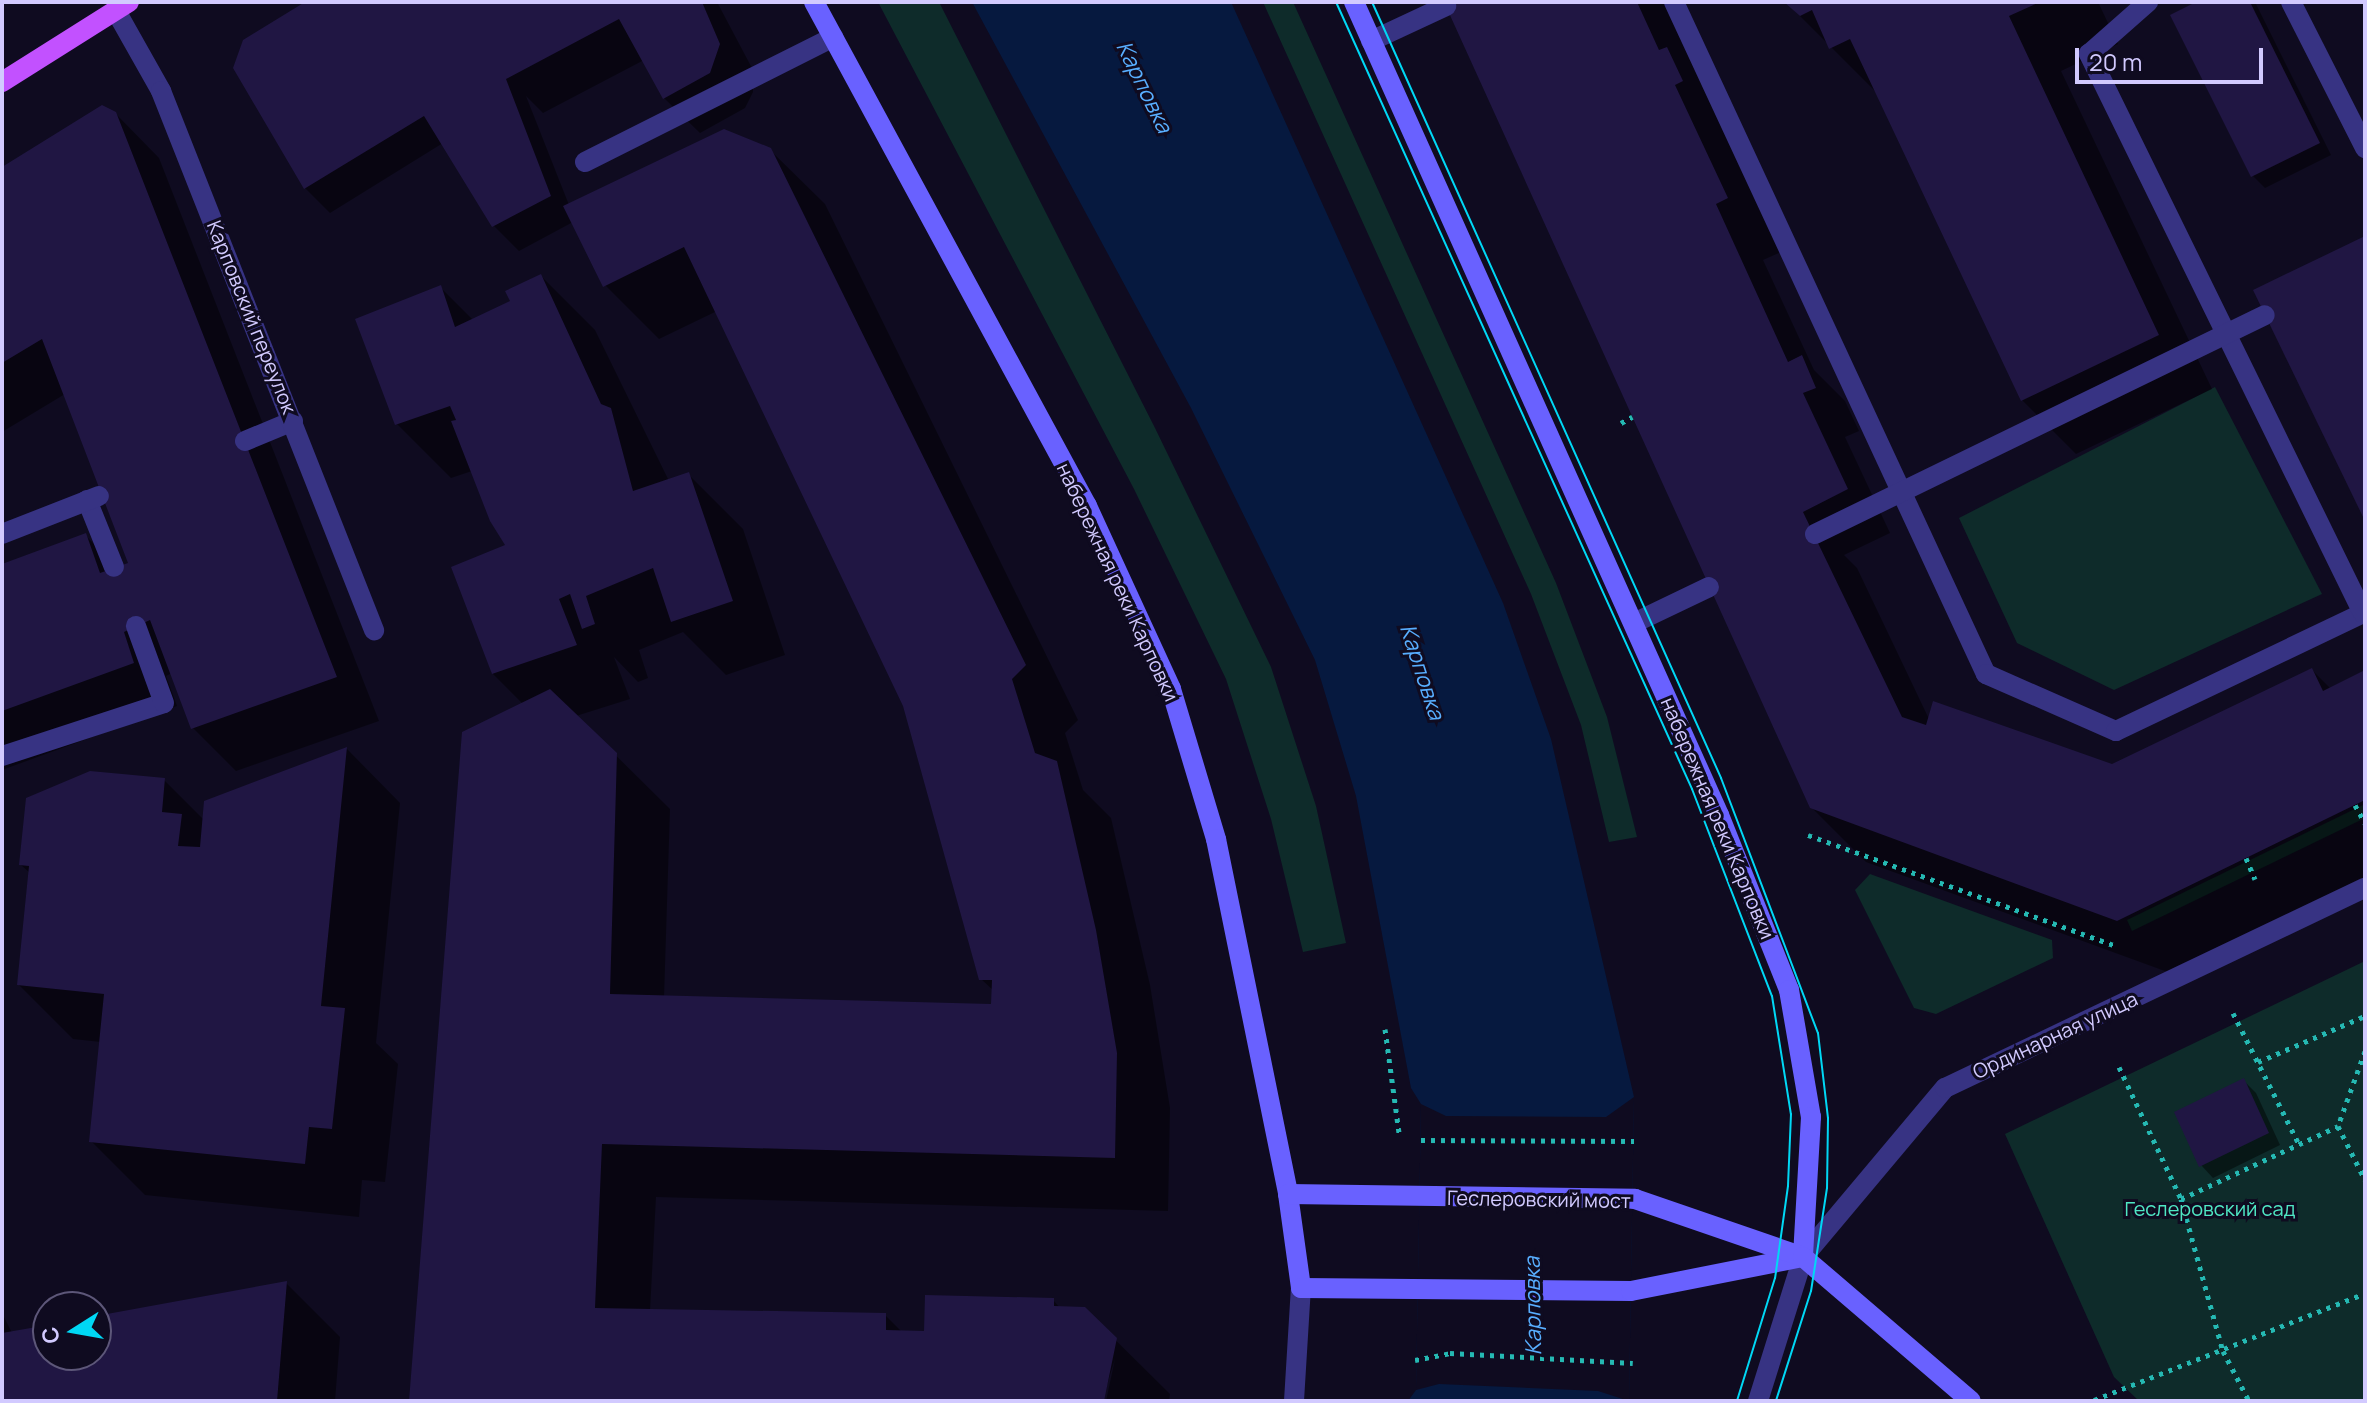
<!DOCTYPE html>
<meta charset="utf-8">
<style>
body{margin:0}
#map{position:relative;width:2367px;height:1403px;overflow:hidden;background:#0f0b20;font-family:Manrope,sans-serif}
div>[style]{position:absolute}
.green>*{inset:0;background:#0e2b2a}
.water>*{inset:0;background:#06193f}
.pier>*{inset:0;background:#0f0b20}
.shadow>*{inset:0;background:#0007}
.building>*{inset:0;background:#201643}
.path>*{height:5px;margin-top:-2.5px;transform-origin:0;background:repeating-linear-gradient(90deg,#25b9b3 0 4px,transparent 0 10px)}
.lane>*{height:20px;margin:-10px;padding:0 10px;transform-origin:10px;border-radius:10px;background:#373383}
.street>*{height:20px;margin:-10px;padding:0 10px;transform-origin:10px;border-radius:10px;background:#373383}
.secondary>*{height:20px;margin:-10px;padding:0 10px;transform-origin:10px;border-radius:10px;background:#6961ff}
.primary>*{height:20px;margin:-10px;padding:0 10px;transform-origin:10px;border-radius:10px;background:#c251ff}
.tram>*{height:2px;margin:-1px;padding:0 1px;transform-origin:1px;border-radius:1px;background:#00d8f5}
span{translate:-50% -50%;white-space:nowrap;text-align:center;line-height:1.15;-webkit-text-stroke:6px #0f0b20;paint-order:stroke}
.street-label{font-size:20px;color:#d2caff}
.park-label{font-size:20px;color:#4fe7c4}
.water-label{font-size:22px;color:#58aeff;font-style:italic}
.frame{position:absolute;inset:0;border:4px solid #d2caff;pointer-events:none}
.north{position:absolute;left:32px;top:1291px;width:80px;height:80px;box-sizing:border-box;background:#0f0b20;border:2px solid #5d5779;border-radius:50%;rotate:259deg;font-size:22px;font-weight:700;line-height:32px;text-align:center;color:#d2caff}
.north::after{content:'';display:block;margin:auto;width:28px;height:36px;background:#00d8f5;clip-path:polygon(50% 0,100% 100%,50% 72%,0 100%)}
.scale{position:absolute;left:2075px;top:48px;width:188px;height:36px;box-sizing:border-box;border:4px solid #d2caff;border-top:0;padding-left:10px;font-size:24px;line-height:28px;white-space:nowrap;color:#d2caff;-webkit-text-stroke:6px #0f0b20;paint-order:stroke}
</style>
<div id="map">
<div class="green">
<i style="clip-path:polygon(878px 2px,939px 2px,1155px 428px,1271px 667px,1316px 806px,1346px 943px,1303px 952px,1271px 819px,1226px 679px,1134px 489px)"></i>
<i style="clip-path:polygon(1263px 2px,1293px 2px,1556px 583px,1607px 717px,1637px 837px,1609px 842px,1581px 725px,1531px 594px)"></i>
<i style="clip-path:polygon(2215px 387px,2322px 594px,2114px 690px,2017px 643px,1959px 518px)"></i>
<i style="clip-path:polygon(2365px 804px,2365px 818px,2132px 931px,2127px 920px)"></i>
<i style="clip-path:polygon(1870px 874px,2052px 940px,2053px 958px,1936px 1014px,1914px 1008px,1855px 890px)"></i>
<i style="clip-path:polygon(2365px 961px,2365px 1401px,2139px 1401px,2114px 1377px,2005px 1134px)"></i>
</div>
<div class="water">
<i style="clip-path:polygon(972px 2px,1231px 2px,1503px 603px,1551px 739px,1634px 1097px,1629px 1401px,1408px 1401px,1416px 1390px,1421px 1104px,1411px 1088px,1356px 796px,1315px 660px,1191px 408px)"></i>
</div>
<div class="pier">
<i style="clip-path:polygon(1634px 1097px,1629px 1401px,1598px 1391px,1439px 1384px,1416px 1390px,1421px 1104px,1446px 1116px,1606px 1117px)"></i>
</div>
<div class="shadow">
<i style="clip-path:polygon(310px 2px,717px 2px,753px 70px,753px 92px,745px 108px,700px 133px,664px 98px,644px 60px,543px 113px,526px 96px,569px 205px,770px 150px,825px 204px,1078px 720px,1065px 733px,1083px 790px,1111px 818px,1150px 985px,1170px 1108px,1168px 1211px,656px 1197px,650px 1311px,885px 1315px,903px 1333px,925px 1333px,1053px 1300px,1060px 1308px,1084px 1309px,1170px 1394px,1169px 1401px,1106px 1401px,1115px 1359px,1102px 1401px,411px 1401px,523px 704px,491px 672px,508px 546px,472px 471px,451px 478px,397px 424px,440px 287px,474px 321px,513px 302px,541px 276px,595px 330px,669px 481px,689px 475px,743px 529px,785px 655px,726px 675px,683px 632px,639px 650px,648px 678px,638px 682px,614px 657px,630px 699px,576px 716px,670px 809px,664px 998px,993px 1006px,994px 991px,981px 979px,905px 706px,717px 311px,659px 339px,605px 285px,573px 222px,519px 251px,494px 226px,443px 143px,330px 213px,305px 188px)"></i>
<i style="clip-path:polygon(1447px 2px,1665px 2px,1781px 252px,1763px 260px,1814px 370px,1845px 401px,1859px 431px,1845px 437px,1890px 533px,1844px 555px,1857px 568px,1929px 719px,2113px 766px,2312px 670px,2331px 689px,2365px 673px,2365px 880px,2173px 974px,1866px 862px,1811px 807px)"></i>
<i style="clip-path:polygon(1786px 2px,2098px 2px,2118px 44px,2061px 71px,2212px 389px,2076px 454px,2022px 400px,1879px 95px)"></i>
<i style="clip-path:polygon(2201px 2px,2255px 2px,2331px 155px,2265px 188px,2253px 176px)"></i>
<i style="clip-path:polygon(115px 113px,159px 158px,379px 721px,236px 771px,193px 728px,172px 673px,166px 676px,177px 706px,2px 770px,2px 566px,85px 535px,118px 568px,130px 564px,65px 394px,2px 432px,2px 169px)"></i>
<i style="clip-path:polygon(347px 749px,400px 803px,376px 1043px,398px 1064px,385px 1182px,362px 1180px,359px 1217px,145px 1195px,91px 1141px,101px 1042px,73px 1039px,19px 985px,30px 873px,21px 865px,164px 780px,204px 820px)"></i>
<i style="clip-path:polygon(2244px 1081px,2256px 1093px,2280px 1145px,2213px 1178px,2201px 1165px)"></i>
<i style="clip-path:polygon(286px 1283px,340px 1337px,335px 1401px,2px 1401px,2px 1313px,12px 1333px,48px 1326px,48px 1355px,96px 1355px,96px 1318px)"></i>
</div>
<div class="building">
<i style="clip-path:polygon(305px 2px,702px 2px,720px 44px,710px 73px,663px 99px,619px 19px,506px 79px,551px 196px,492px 227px,424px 116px,304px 189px,233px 68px,243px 40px)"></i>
<i style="clip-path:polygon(1444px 2px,1637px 2px,1659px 50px,1667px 47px,1683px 81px,1675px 85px,1728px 198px,1716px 204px,1788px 362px,1802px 355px,1816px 388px,1803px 393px,1848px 489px,1803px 512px,1902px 717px,1926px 725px,1933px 701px,2112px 764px,2312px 668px,2323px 691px,2365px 670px,2365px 800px,2117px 921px,1810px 808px)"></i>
<i style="clip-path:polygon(1784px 2px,2040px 2px,2009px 16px,2159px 335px,2021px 401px,1850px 39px,1829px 49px,1812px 10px,1800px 16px)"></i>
<i style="clip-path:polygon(2196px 2px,2250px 2px,2320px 143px,2251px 177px,2170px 15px)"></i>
<i style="clip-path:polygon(102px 105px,116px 112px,337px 677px,191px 729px,150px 620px,124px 632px,134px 663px,2px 711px,2px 564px,86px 533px,100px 573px,128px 563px,42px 339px,2px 363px,2px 167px)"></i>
<i style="clip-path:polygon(724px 129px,771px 148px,1026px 665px,1012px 679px,1035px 753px,1057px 761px,1096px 930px,1117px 1053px,1115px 1158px,602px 1144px,595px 1308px,886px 1313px,886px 1330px,924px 1331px,925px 1295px,1054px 1298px,1054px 1306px,1085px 1307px,1117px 1338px,1104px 1401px,409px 1401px,462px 732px,550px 689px,617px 753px,610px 994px,991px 1004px,992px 980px,979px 980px,903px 706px,684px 247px,603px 287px,563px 206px)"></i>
<i style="clip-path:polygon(2365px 236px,2365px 521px,2253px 290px)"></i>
<i style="clip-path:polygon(541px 274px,601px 404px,611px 408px,633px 491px,689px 472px,733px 601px,671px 622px,653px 568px,586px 596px,595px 624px,582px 629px,570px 594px,559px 599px,577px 645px,492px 674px,451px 567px,505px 545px,490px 521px,451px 421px,456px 420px,450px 406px,395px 425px,355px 319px,441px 285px,455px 327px,510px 301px,505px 291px)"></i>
<i style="clip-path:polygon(347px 747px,321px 1006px,345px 1008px,332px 1129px,309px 1127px,305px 1164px,89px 1142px,104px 994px,17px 985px,29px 866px,19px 865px,26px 798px,90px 771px,165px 778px,162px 812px,182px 814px,178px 846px,200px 847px,204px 801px)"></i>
<i style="clip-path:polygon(2244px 1078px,2269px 1133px,2199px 1167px,2174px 1112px)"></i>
<i style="clip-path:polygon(287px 1281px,277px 1401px,2px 1401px,2px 1333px,48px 1325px,48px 1355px,96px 1355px,96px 1316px)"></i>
</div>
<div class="path">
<i style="left:1621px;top:423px;width:13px;rotate:-29deg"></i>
<i style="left:2355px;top:805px;width:21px;rotate:61deg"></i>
<i style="left:1808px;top:835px;width:328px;rotate:19.8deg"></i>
<i style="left:2246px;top:858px;width:23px;rotate:67deg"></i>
<i style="left:2233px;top:1013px;width:147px;rotate:63.3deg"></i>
<i style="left:1385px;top:1029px;width:105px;rotate:82.3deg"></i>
<i style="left:2365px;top:1051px;width:80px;rotate:109.8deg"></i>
<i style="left:2338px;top:1126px;width:60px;rotate:63.4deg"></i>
<i style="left:2258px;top:1062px;width:116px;rotate:-23.3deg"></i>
<i style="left:2119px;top:1067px;width:146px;rotate:64.8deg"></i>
<i style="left:2181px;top:1199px;width:158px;rotate:74.6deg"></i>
<i style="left:2223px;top:1351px;width:56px;rotate:62.5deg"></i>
<i style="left:1421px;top:1140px;width:213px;rotate:0.3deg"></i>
<i style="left:2181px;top:1199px;width:173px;rotate:-24.9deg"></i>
<i style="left:1415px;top:1360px;width:36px;rotate:-11deg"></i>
<i style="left:1450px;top:1353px;width:183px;rotate:3.1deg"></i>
<i style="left:2094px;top:1400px;width:291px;rotate:-21.5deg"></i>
</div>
<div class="lane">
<i style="left:1674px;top:2px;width:741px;rotate:65.1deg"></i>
<i style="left:1986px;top:674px;width:142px;rotate:23.7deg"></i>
<i style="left:2116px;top:731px;width:274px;rotate:-25.5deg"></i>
<i style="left:2363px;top:613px;width:623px;rotate:-116.11deg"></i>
<i style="left:2089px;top:54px;width:79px;rotate:-41.4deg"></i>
<i style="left:2291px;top:2px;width:164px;rotate:63.1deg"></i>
<i style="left:1371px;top:41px;width:83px;rotate:-25deg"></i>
<i style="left:585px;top:162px;width:278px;rotate:-26.7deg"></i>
<i style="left:245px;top:441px;width:52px;rotate:-22.6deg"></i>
<i style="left:87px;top:500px;width:72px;rotate:68.1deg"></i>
<i style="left:2px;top:534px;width:104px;rotate:-21.4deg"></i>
<i style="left:1815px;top:534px;width:500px;rotate:-25.95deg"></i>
<i style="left:1634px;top:623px;width:83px;rotate:-25.6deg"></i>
<i style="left:2px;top:756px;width:170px;rotate:-18.1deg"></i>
<i style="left:164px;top:703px;width:82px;rotate:-110deg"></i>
</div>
<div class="street">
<i style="left:116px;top:11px;width:92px;rotate:60.6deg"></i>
<i style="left:161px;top:91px;width:580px;rotate:68.44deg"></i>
<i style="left:1294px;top:1401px;width:113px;rotate:-86.5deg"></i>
<i style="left:1758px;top:1401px;width:151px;rotate:-72.6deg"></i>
<i style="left:1803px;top:1257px;width:221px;rotate:-50deg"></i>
<i style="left:1945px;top:1088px;width:465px;rotate:-25.5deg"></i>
</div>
<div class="secondary">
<i style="left:814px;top:2px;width:573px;rotate:61.56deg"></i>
<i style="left:1087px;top:506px;width:201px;rotate:65.3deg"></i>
<i style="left:1171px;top:689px;width:157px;rotate:73.3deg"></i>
<i style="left:1216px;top:839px;width:362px;rotate:78.5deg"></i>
<i style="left:1288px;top:1194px;width:95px;rotate:82.1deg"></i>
<i style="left:1301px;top:1288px;width:330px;rotate:0.5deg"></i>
<i style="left:1631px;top:1291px;width:175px;rotate:-11.2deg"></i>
<i style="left:1354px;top:2px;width:891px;rotate:65.82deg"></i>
<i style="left:1719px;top:815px;width:188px;rotate:68.2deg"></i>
<i style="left:1789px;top:990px;width:129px;rotate:80.2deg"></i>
<i style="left:1811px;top:1117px;width:140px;rotate:93.3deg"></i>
<i style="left:1288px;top:1194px;width:347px;rotate:0.8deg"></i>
<i style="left:1635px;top:1199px;width:178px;rotate:19deg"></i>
<i style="left:1803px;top:1257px;width:221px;rotate:40.6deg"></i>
</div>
<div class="primary">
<i style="left:2px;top:82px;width:150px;rotate:-32.2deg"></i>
</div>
<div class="tram">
<i style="left:1336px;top:2px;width:864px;rotate:65.66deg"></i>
<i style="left:1692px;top:789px;width:222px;rotate:68.9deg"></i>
<i style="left:1772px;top:996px;width:120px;rotate:80.9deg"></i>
<i style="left:1791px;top:1114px;width:72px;rotate:92.4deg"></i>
<i style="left:1788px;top:1186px;width:93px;rotate:98deg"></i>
<i style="left:1775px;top:1278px;width:129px;rotate:107.2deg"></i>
<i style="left:1372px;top:2px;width:851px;rotate:65.78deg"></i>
<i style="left:1721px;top:778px;width:273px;rotate:69.2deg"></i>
<i style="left:1818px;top:1033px;width:86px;rotate:83.3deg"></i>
<i style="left:1828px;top:1118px;width:70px;rotate:90.8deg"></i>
<i style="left:1827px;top:1188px;width:104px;rotate:98.8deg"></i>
<i style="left:1811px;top:1291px;width:115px;rotate:107.7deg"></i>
</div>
<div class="street-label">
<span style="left:252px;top:317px;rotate:68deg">Карповский переулок</span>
<span style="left:1118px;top:582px;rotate:65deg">набережная реки Карповки</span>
<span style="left:1718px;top:818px;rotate:67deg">набережная реки Карповки</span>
<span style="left:2055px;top:1035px;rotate:-25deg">Ординарная улица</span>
<span style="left:1539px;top:1199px;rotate:1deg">Геслеровский мост</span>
</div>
<div class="park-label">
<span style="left:2210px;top:1208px">Геслеровский сад</span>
</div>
<div class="water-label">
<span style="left:1144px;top:87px;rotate:64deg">Карповка</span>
<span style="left:1422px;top:672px;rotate:72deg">Карповка</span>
<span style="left:1533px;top:1306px;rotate:-91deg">Карповка</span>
</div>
<div class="frame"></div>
<div class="north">С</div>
<div class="scale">20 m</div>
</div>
